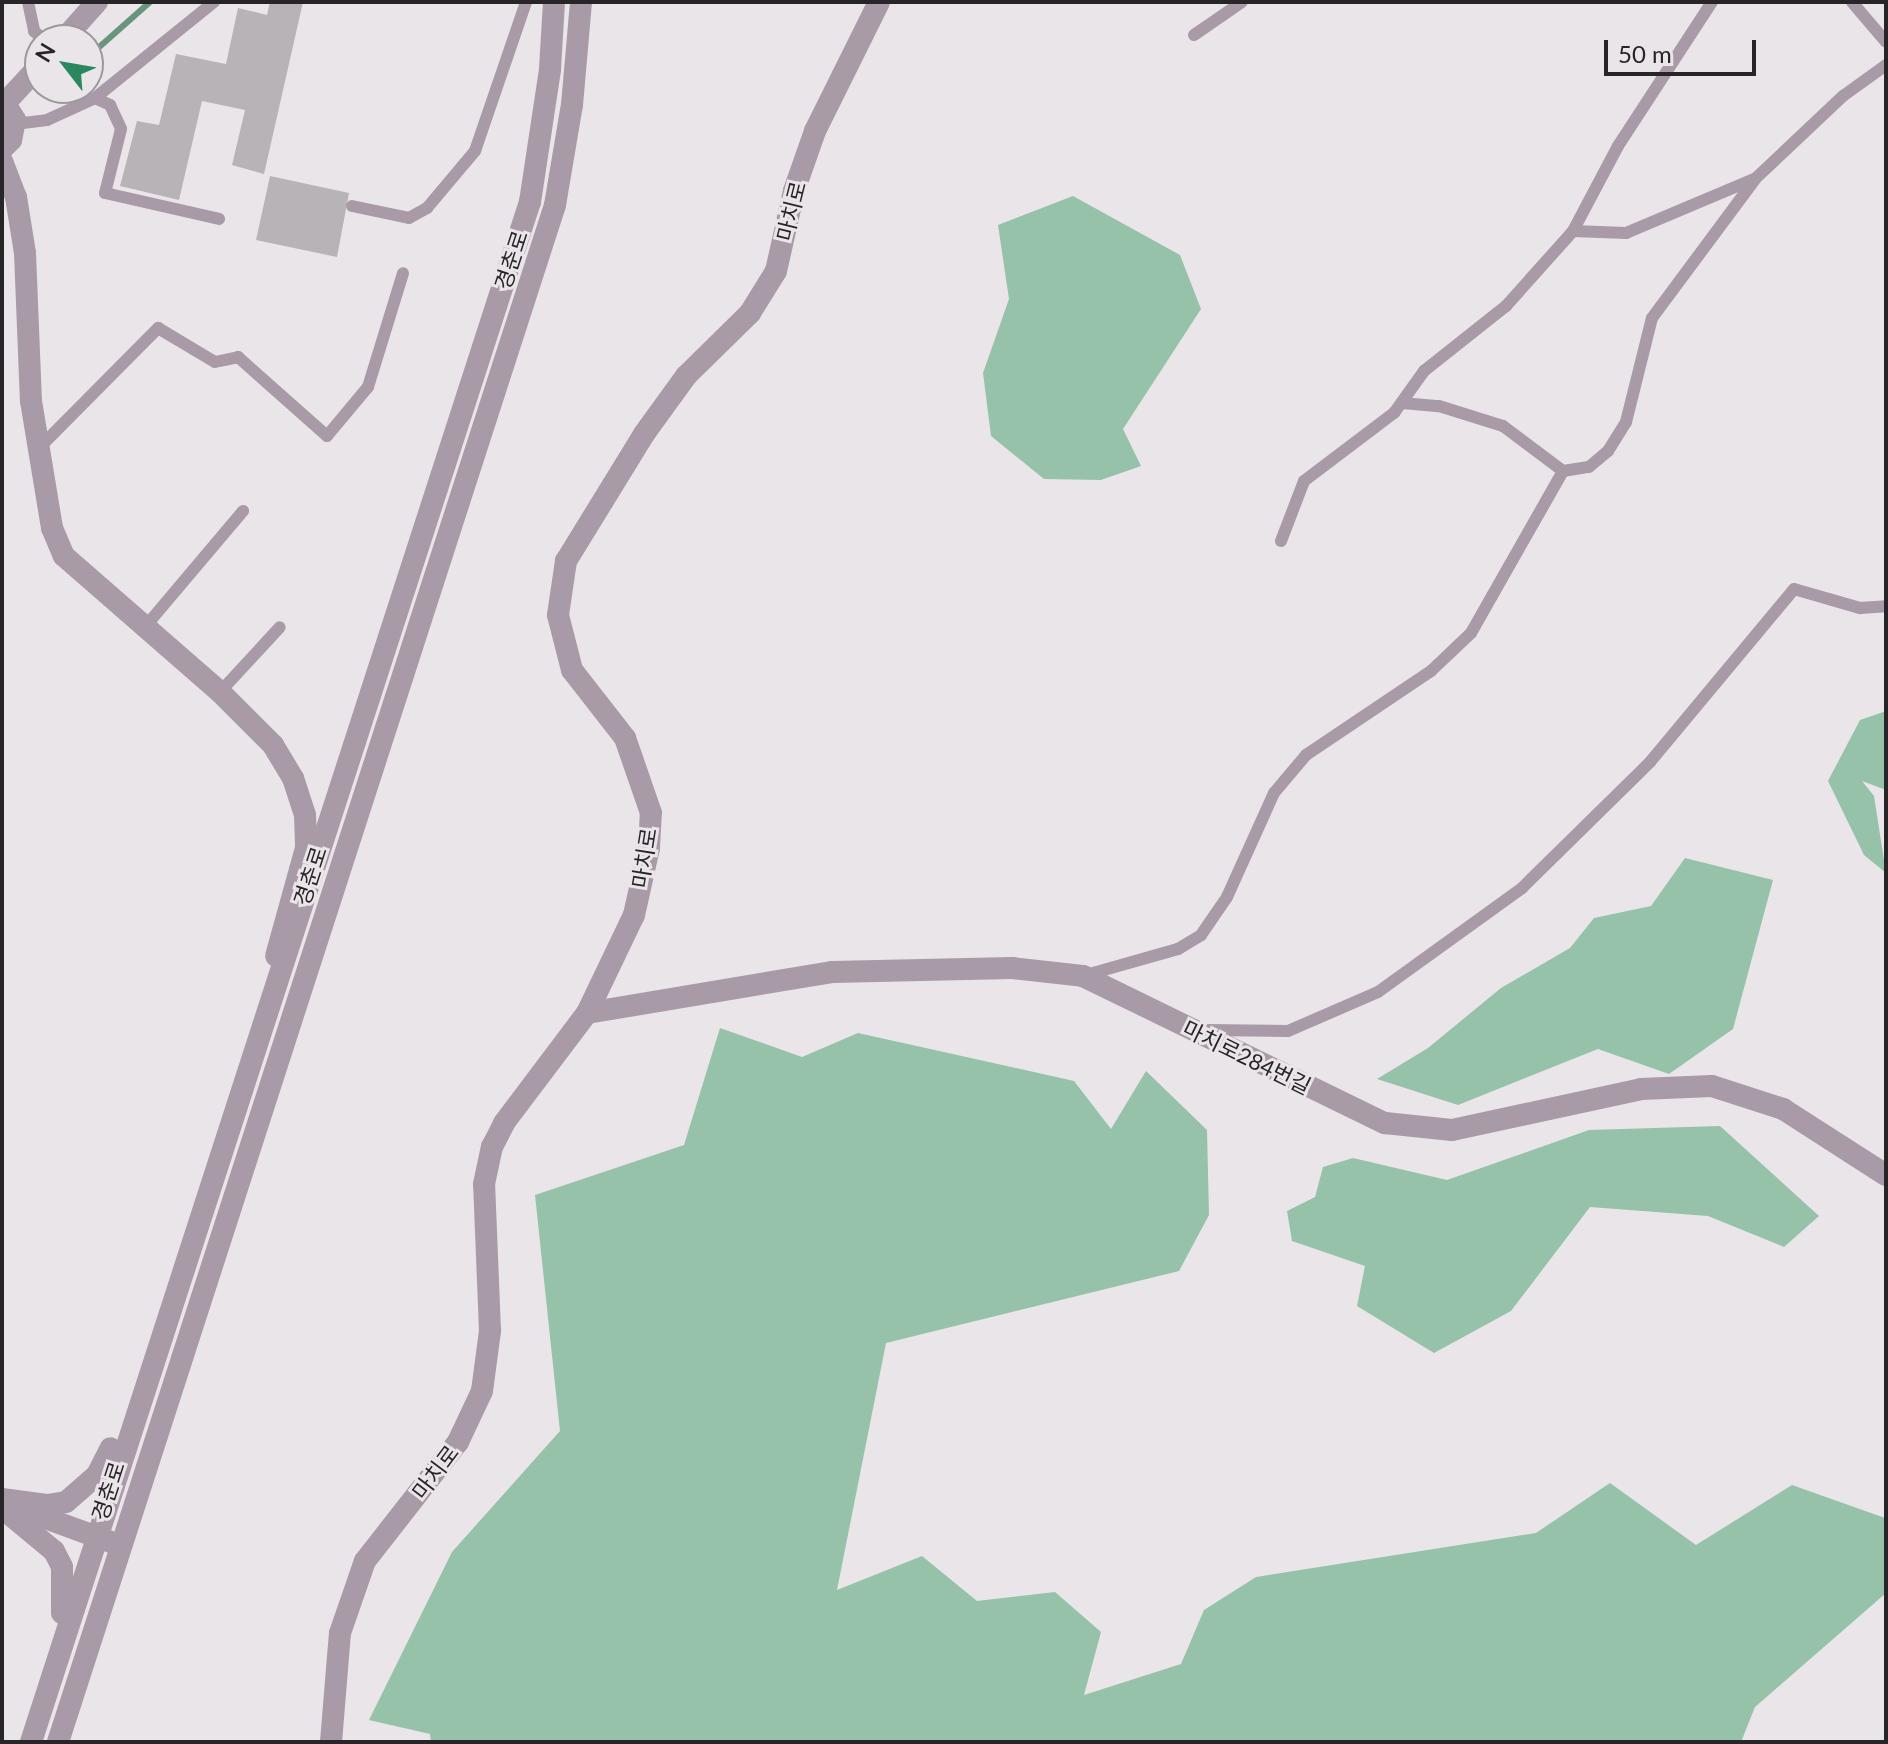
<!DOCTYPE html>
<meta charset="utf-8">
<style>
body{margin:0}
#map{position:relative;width:1888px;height:1744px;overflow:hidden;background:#eae5e9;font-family:Lato,"Noto Sans KR",sans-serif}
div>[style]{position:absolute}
.forest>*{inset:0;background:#95c2a9}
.stream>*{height:6px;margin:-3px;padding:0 3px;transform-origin:3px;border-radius:3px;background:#6a957d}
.building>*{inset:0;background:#b7b3b6}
.service>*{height:12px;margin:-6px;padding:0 6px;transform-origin:6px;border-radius:6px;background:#a99aa8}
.minor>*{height:22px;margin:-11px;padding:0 11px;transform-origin:11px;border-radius:11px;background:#a99aa8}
.tertiary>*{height:22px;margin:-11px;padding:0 11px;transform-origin:11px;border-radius:11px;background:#a99aa8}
span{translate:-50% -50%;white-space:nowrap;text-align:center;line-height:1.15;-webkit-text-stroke:6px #eae5e9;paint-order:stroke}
.street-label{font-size:22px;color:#272527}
.frame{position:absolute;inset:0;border:4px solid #272527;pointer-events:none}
.north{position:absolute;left:24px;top:24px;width:80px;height:80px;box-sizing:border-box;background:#eae5e9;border:2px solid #9c989b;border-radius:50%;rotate:301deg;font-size:22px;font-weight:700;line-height:32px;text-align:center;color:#272527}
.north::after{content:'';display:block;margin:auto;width:28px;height:36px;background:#2b875d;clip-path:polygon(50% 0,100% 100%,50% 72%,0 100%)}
.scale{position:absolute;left:1604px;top:40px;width:152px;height:36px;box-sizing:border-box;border:4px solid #272527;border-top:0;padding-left:10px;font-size:24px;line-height:28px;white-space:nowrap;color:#272527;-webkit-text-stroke:6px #eae5e9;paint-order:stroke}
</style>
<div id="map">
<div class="forest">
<i style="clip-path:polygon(1073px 196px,1180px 255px,1201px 309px,1123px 429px,1141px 466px,1101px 480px,1044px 479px,991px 436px,983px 373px,1009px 299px,998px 225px)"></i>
<i style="clip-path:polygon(1886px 711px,1886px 790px,1862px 781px,1874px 796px,1886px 873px,1864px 855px,1828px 781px,1860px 720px)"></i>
<i style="clip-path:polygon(1685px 858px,1773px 880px,1733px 1029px,1669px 1074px,1598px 1049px,1458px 1105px,1377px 1079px,1428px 1048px,1501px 988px,1570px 948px,1594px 918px,1651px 906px)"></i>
<i style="clip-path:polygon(720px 1028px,802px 1057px,858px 1033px,1074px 1081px,1111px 1129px,1146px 1071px,1207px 1130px,1209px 1215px,1179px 1271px,886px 1343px,837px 1590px,922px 1556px,977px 1601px,1055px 1592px,1101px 1632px,1084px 1695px,1181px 1664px,1204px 1610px,1256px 1577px,1536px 1533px,1610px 1483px,1696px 1545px,1792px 1485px,1885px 1518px,1886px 1593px,1755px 1707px,1741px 1742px,431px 1742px,430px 1734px,369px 1720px,452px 1552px,560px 1431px,535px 1195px,684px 1145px)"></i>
<i style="clip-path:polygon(1720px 1126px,1819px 1216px,1784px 1247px,1708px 1216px,1590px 1207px,1511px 1311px,1434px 1353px,1357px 1306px,1365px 1266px,1292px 1241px,1287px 1211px,1315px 1197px,1323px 1167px,1353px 1158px,1447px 1180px,1589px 1130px)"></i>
</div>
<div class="stream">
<i style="left:88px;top:57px;width:83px;rotate:-41.6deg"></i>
<i style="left:43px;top:92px;width:7px;rotate:-34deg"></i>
</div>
<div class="building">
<i style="clip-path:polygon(270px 2px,303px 2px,264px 174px,232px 165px,245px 110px,202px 101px,179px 200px,120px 186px,137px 121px,159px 125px,176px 54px,226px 64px,238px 8px,267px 15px)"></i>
<i style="clip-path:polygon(270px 176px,349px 193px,337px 257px,256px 240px)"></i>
</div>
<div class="service">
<i style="left:28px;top:2px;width:30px;rotate:78deg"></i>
<i style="left:34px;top:31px;width:13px;rotate:42deg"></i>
<i style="left:1852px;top:2px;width:52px;rotate:49.6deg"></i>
<i style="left:1194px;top:35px;width:58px;rotate:-34.5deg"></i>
<i style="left:95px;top:98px;width:153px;rotate:-38.9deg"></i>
<i style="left:15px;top:124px;width:32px;rotate:-7deg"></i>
<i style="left:47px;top:120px;width:53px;rotate:-24.6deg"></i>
<i style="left:95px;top:98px;width:17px;rotate:25deg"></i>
<i style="left:110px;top:105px;width:26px;rotate:65deg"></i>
<i style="left:121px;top:129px;width:66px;rotate:104deg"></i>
<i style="left:105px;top:193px;width:117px;rotate:12.8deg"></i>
<i style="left:352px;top:206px;width:58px;rotate:11.9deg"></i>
<i style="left:409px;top:218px;width:21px;rotate:-29deg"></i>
<i style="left:427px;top:208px;width:75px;rotate:-49.9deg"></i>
<i style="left:475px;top:151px;width:157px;rotate:-71.1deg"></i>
<i style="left:1573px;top:231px;width:53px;rotate:2.2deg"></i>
<i style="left:1626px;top:233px;width:139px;rotate:-22.9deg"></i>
<i style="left:1402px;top:403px;width:37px;rotate:5deg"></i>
<i style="left:1439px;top:406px;width:67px;rotate:17.4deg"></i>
<i style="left:1503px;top:426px;width:75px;rotate:36.9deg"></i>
<i style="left:40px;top:447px;width:168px;rotate:-45.2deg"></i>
<i style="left:158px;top:328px;width:66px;rotate:30.8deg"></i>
<i style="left:215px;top:362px;width:24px;rotate:-12deg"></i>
<i style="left:238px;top:357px;width:119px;rotate:41.6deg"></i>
<i style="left:327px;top:436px;width:64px;rotate:-50.1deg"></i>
<i style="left:368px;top:387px;width:119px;rotate:-72.9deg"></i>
<i style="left:1563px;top:471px;width:26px;rotate:-9deg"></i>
<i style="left:1589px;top:467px;width:25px;rotate:-40deg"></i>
<i style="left:1608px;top:451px;width:34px;rotate:-58deg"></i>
<i style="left:1626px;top:422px;width:107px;rotate:-76deg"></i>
<i style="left:1652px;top:318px;width:174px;rotate:-53.4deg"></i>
<i style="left:1756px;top:178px;width:120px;rotate:-43.3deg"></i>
<i style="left:1843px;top:96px;width:53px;rotate:-35.8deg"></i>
<i style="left:1281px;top:541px;width:64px;rotate:-69deg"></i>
<i style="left:1304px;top:481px;width:113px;rotate:-37.1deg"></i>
<i style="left:1394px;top:413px;width:52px;rotate:-54.5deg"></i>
<i style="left:1424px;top:371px;width:105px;rotate:-38.4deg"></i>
<i style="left:1506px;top:306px;width:101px;rotate:-48.2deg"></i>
<i style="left:1573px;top:231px;width:96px;rotate:-62.1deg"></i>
<i style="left:1618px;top:146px;width:172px;rotate:-56.9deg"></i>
<i style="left:145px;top:627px;width:152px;rotate:-49.8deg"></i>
<i style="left:220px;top:692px;width:88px;rotate:-47.3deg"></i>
<i style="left:1086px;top:975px;width:96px;rotate:-15.8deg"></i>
<i style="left:1178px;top:949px;width:27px;rotate:-31deg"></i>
<i style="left:1201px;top:935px;width:46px;rotate:-55.6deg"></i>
<i style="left:1227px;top:897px;width:114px;rotate:-65.7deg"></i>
<i style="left:1274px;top:793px;width:50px;rotate:-49.9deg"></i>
<i style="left:1306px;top:755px;width:151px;rotate:-33.9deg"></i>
<i style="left:1431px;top:671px;width:55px;rotate:-43.5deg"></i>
<i style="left:1471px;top:633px;width:186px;rotate:-60.4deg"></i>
<i style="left:1206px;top:1030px;width:82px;rotate:0.7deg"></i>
<i style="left:1288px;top:1031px;width:98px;rotate:-23.4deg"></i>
<i style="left:1378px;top:992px;width:178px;rotate:-35.8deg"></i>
<i style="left:1522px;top:888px;width:180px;rotate:-44.5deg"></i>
<i style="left:1650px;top:762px;width:225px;rotate:-50.2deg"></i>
<i style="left:1794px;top:589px;width:69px;rotate:16.1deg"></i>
<i style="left:1860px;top:608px;width:26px;rotate:-4deg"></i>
</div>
<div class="minor">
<i style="left:63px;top:40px;width:51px;rotate:-48.2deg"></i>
<i style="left:2px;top:99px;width:25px;rotate:58deg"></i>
<i style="left:15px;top:120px;width:20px;rotate:101deg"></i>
<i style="left:11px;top:140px;width:13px;rotate:135deg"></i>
<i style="left:6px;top:102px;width:50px;rotate:-47.4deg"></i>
<i style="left:2px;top:161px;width:39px;rotate:69deg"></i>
<i style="left:16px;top:197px;width:57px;rotate:80.9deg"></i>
<i style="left:25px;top:253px;width:148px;rotate:87.7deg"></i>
<i style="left:31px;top:401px;width:129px;rotate:80.6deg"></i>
<i style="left:52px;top:528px;width:30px;rotate:67deg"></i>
<i style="left:64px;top:556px;width:207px;rotate:41.1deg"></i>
<i style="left:220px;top:692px;width:75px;rotate:45deg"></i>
<i style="left:273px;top:745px;width:39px;rotate:59deg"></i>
<i style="left:293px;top:778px;width:39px;rotate:72deg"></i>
<i style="left:305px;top:815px;width:33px;rotate:88deg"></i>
<i style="left:306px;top:848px;width:112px;rotate:105.5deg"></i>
<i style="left:587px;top:1013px;width:248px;rotate:-9.5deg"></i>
<i style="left:832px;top:972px;width:180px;rotate:-1.3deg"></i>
<i style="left:1012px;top:968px;width:71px;rotate:6.4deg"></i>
<i style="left:1083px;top:976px;width:336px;rotate:26deg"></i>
<i style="left:1385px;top:1123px;width:67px;rotate:6deg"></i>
<i style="left:1452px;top:1130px;width:193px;rotate:-12.2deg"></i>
<i style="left:1641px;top:1089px;width:71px;rotate:-2.4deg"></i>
<i style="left:1712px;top:1086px;width:75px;rotate:17.9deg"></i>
<i style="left:1783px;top:1109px;width:122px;rotate:32.7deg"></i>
<i style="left:7px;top:1504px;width:119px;rotate:20.1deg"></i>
</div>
<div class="tertiary">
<i style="left:2px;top:1499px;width:45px;rotate:7.6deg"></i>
<i style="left:47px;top:1505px;width:19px;rotate:-9deg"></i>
<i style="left:66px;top:1502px;width:41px;rotate:-41.1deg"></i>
<i style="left:97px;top:1475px;width:30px;rotate:-63deg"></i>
<i style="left:2px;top:1508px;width:67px;rotate:39.6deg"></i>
<i style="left:54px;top:1551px;width:18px;rotate:63deg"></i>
<i style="left:62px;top:1567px;width:46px;rotate:90deg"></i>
<i style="left:31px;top:1742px;width:1619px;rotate:-72.05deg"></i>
<i style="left:530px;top:202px;width:134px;rotate:-81.4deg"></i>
<i style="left:550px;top:69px;width:67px;rotate:-86.6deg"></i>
<i style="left:58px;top:1742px;width:1615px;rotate:-72.08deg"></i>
<i style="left:555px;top:205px;width:101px;rotate:-80.4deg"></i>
<i style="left:572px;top:105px;width:103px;rotate:-85deg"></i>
<i style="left:331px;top:1742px;width:109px;rotate:-85.3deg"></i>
<i style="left:340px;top:1633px;width:76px;rotate:-70.9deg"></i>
<i style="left:365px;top:1561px;width:151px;rotate:-52deg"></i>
<i style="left:458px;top:1442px;width:56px;rotate:-64.8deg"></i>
<i style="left:482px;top:1391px;width:61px;rotate:-82.4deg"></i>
<i style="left:490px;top:1331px;width:147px;rotate:-92.3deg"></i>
<i style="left:484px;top:1184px;width:38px;rotate:-78deg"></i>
<i style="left:492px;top:1147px;width:27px;rotate:-63deg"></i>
<i style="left:504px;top:1123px;width:138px;rotate:-53deg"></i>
<i style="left:587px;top:1013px;width:109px;rotate:-64.4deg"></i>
<i style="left:634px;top:915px;width:69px;rotate:-77.4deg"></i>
<i style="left:649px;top:848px;width:35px;rotate:-87deg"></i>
<i style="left:651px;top:813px;width:79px;rotate:-109.1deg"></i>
<i style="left:625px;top:738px;width:86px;rotate:-127.9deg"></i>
<i style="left:572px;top:670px;width:57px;rotate:-104.3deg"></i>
<i style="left:558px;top:615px;width:55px;rotate:-81.6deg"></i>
<i style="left:566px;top:561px;width:149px;rotate:-58.4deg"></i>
<i style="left:644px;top:434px;width:72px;rotate:-54.1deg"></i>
<i style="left:686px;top:376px;width:90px;rotate:-44.5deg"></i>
<i style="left:750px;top:313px;width:49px;rotate:-58.2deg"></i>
<i style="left:776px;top:271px;width:82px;rotate:-77.3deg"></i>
<i style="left:794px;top:191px;width:64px;rotate:-70.7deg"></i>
<i style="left:815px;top:131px;width:144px;rotate:-63.6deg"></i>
</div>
<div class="street-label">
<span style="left:791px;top:211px;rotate:-76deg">마치로</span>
<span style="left:511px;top:260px;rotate:-72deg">경춘로</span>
<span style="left:644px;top:858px;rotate:-81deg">마치로</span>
<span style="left:310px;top:876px;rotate:-72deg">경춘로</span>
<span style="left:1247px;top:1057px;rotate:26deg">마치로284번길</span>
<span style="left:435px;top:1472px;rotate:-53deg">마치로</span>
<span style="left:108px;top:1491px;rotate:-72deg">경춘로</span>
</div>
<div class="frame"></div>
<div class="north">N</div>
<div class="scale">50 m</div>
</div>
